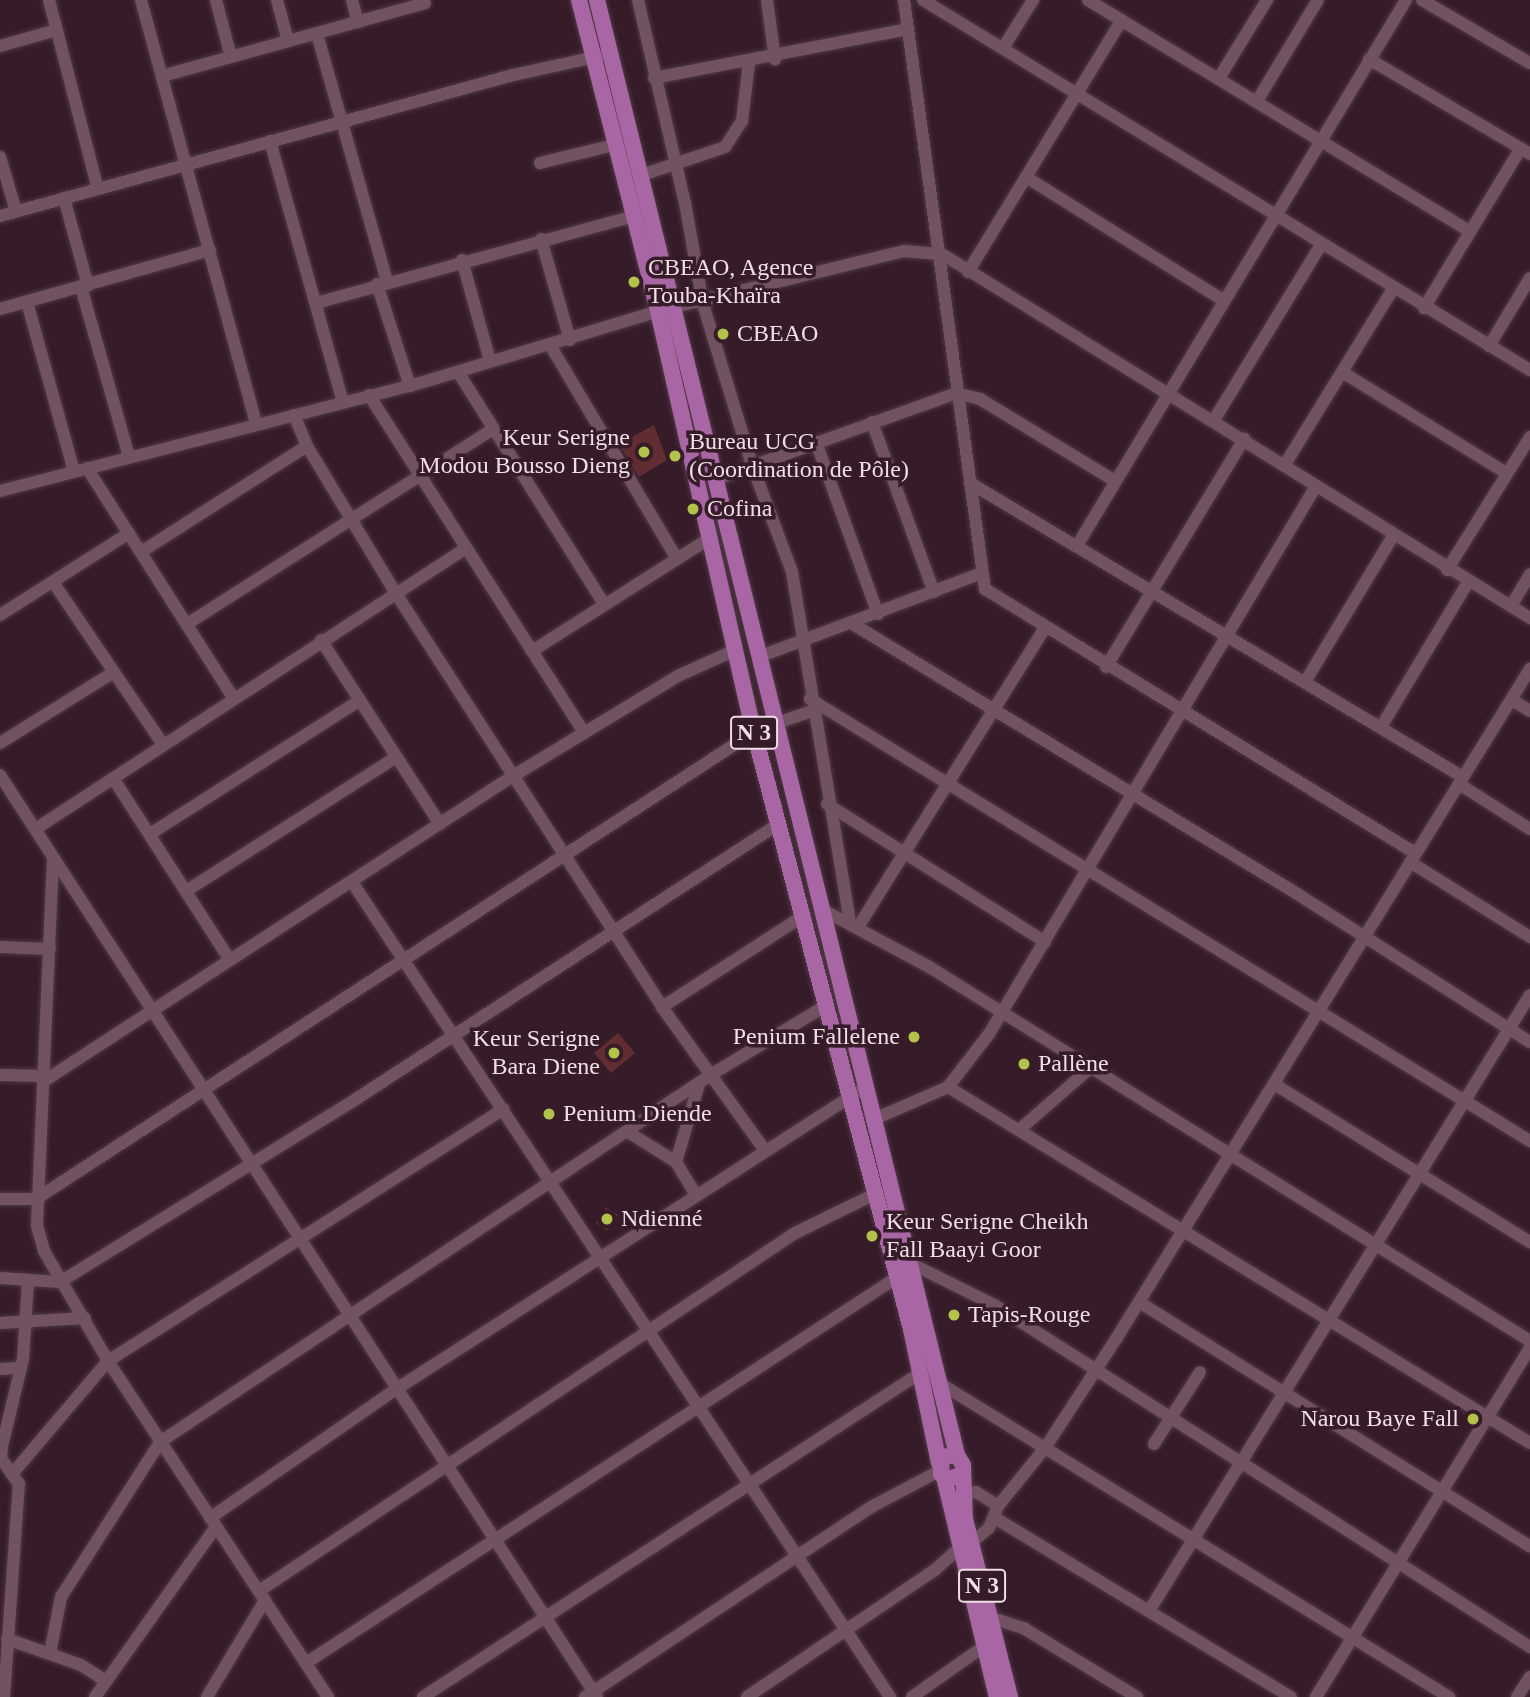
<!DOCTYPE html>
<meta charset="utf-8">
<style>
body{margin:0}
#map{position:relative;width:1530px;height:1697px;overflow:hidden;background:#361b28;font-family:Georgia,serif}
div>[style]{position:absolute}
.building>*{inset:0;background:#622d32}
.roads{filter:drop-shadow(0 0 2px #4f3944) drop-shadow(0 0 2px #4f3944)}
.minor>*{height:12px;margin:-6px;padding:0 6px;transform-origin:6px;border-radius:6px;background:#725260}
.major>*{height:16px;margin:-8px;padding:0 8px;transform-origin:8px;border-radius:8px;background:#a966a4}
.dots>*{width:19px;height:19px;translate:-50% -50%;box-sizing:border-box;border:4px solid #361b28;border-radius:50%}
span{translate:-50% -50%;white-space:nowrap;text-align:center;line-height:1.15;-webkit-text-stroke:7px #361b28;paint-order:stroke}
.shield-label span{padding:2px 5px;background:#361b28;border:2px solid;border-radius:5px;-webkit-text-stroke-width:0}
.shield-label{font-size:23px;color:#f1dee6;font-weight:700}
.poi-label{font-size:24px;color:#f1dee6}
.left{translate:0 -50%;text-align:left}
.right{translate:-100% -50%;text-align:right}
</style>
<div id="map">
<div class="building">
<i style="clip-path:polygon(654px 425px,667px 460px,639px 477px,619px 444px)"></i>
<i style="clip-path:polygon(618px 1033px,635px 1053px,611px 1073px,594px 1053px)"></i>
<i style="clip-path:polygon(606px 1207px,618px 1215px,607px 1231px,596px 1223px)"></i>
</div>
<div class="roads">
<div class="minor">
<i style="left:49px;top:0;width:195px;rotate:75.5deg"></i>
<i style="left:141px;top:0;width:438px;rotate:74.8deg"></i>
<i style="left:216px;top:0;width:59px;rotate:75.3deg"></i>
<i style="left:277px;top:0;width:42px;rotate:75deg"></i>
<i style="left:352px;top:0;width:23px;rotate:75deg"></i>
<i style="left:638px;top:0;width:208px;rotate:77deg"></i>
<i style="left:685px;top:203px;width:103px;rotate:79.9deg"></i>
<i style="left:703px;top:304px;width:168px;rotate:73.1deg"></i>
<i style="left:752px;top:465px;width:114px;rotate:69.5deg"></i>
<i style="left:792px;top:572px;width:355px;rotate:80.6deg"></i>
<i style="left:767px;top:0;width:60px;rotate:82.3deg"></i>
<i style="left:904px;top:0;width:595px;rotate:82.17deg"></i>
<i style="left:985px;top:589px;width:505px;rotate:31.55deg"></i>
<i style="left:923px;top:0;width:711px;rotate:31.36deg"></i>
<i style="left:1088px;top:0;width:446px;rotate:31.2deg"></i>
<i style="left:1422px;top:0;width:125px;rotate:30.3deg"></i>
<i style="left:317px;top:34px;width:258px;rotate:74.2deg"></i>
<i style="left:0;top:46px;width:59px;rotate:-15.7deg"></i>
<i style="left:1003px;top:48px;width:57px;rotate:-58deg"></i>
<i style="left:1369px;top:59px;width:187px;rotate:30.5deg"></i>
<i style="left:162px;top:76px;width:273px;rotate:-15.5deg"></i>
<i style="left:654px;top:78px;width:259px;rotate:-10.9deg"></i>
<i style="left:1219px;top:78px;width:92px;rotate:-58.4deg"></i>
<i style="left:1257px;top:101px;width:118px;rotate:-58.9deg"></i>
<i style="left:270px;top:141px;width:271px;rotate:74.4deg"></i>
<i style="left:0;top:157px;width:56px;rotate:73.5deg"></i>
<i style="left:540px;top:163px;width:76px;rotate:-13.7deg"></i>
<i style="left:642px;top:175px;width:88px;rotate:-18.6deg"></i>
<i style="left:725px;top:147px;width:31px;rotate:-57deg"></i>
<i style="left:742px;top:121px;width:58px;rotate:-83.1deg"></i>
<i style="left:1026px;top:177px;width:232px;rotate:32deg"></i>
<i style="left:64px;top:198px;width:91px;rotate:74.7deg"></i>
<i style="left:0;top:216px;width:532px;rotate:-15.37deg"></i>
<i style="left:513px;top:75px;width:89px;rotate:-12.3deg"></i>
<i style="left:541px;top:239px;width:105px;rotate:74deg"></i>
<i style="left:462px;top:260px;width:105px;rotate:74.5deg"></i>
<i style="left:968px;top:272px;width:295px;rotate:-58.6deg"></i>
<i style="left:377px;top:284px;width:107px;rotate:72.1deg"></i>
<i style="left:81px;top:287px;width:177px;rotate:74.2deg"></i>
<i style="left:27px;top:302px;width:175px;rotate:74.5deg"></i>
<i style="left:316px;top:303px;width:329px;rotate:-15.3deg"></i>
<i style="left:1424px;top:308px;width:187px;rotate:-58.8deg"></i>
<i style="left:0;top:309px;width:218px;rotate:-15.7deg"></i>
<i style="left:550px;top:345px;width:249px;rotate:59.3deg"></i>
<i style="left:1489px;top:346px;width:79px;rotate:-58.9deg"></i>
<i style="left:458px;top:372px;width:275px;rotate:57.8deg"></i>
<i style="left:1342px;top:372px;width:193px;rotate:31.6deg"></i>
<i style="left:369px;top:395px;width:400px;rotate:57.5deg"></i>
<i style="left:294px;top:415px;width:34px;rotate:67deg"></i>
<i style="left:307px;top:446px;width:170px;rotate:58.9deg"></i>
<i style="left:395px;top:592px;width:493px;rotate:57.2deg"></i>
<i style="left:662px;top:1007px;width:175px;rotate:54.3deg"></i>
<i style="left:1214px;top:420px;width:205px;rotate:-58.6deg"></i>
<i style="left:872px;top:422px;width:181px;rotate:70deg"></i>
<i style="left:816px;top:442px;width:183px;rotate:70.2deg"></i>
<i style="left:1284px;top:466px;width:208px;rotate:-58.4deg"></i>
<i style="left:87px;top:468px;width:272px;rotate:57.5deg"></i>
<i style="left:719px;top:478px;width:252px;rotate:-19.7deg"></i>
<i style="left:956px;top:393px;width:25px;rotate:14deg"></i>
<i style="left:980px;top:399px;width:158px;rotate:31.3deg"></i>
<i style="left:970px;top:483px;width:574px;rotate:30.81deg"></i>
<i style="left:0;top:491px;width:423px;rotate:-14.4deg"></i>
<i style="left:410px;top:386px;width:259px;rotate:-16.8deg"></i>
<i style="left:658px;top:311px;width:253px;rotate:-13.7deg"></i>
<i style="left:904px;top:251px;width:38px;rotate:5deg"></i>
<i style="left:942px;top:254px;width:692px;rotate:31.76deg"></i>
<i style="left:1078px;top:544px;width:635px;rotate:-58.91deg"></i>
<i style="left:141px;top:552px;width:197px;rotate:-32.6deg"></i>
<i style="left:1447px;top:570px;width:157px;rotate:-58deg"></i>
<i style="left:53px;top:582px;width:194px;rotate:55.9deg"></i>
<i style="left:1511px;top:606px;width:37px;rotate:-59deg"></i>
<i style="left:0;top:615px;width:153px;rotate:-32.4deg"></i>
<i style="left:851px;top:623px;width:521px;rotate:31.25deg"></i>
<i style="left:1296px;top:893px;width:277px;rotate:32.5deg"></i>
<i style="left:187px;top:624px;width:363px;rotate:-32.5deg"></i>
<i style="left:321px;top:640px;width:219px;rotate:57.1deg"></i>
<i style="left:532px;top:651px;width:207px;rotate:-32.4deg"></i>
<i style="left:761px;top:656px;width:236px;rotate:-20.6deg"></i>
<i style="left:1106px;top:667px;width:267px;rotate:-58.8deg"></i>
<i style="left:1305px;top:682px;width:170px;rotate:-58.9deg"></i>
<i style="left:810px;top:699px;width:845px;rotate:31.55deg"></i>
<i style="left:1512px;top:700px;width:21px;rotate:31deg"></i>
<i style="left:777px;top:723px;width:36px;rotate:-19deg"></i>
<i style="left:1381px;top:727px;width:169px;rotate:-59deg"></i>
<i style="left:0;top:743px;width:134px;rotate:-31.9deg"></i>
<i style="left:0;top:775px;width:1098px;rotate:57.08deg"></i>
<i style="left:113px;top:778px;width:216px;rotate:57.3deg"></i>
<i style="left:1459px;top:784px;width:84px;rotate:32.4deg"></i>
<i style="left:827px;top:804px;width:258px;rotate:32.3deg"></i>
<i style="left:37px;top:828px;width:512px;rotate:-33.13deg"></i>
<i style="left:150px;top:834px;width:249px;rotate:-32.5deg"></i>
<i style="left:53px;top:858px;width:368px;rotate:92.5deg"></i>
<i style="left:37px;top:1226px;width:26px;rotate:74deg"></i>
<i style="left:44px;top:1251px;width:127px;rotate:59.8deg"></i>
<i style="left:108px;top:1361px;width:402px;rotate:56.8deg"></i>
<i style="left:1410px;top:862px;width:142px;rotate:32deg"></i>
<i style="left:352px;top:882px;width:977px;rotate:56.57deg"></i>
<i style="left:186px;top:891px;width:249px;rotate:-32.5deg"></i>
<i style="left:823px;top:910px;width:123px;rotate:28.2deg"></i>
<i style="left:931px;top:968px;width:706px;rotate:31.91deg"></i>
<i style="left:858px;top:927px;width:351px;rotate:-58deg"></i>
<i style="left:0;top:947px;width:50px;rotate:2.3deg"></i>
<i style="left:662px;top:1007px;width:170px;rotate:-32.8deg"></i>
<i style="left:0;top:1075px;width:44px;rotate:1.3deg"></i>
<i style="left:44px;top:1081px;width:559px;rotate:-33.04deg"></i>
<i style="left:513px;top:776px;width:195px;rotate:-31.2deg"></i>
<i style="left:680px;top:675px;width:60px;rotate:-24.4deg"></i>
<i style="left:1274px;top:1084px;width:301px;rotate:31.7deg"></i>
<i style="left:948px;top:1087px;width:682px;rotate:31.45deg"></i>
<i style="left:872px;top:1120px;width:83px;rotate:-23.5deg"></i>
<i style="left:948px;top:1087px;width:67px;rotate:-52.3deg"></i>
<i style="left:989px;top:1034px;width:638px;rotate:-59.17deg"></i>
<i style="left:1019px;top:1130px;width:94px;rotate:-41.1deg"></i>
<i style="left:628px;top:1132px;width:57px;rotate:32deg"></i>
<i style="left:676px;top:1162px;width:37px;rotate:59deg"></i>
<i style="left:676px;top:1162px;width:81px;rotate:-73.6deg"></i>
<i style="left:39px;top:1197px;width:853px;rotate:-33.04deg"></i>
<i style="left:0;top:1199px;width:38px"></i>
<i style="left:910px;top:1263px;width:96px;rotate:26.6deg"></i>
<i style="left:996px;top:1306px;width:634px;rotate:32.56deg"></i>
<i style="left:0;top:1278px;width:60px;rotate:3.8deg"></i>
<i style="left:60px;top:1282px;width:348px;rotate:-31.7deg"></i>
<i style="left:356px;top:1099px;width:506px;rotate:-33.06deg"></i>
<i style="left:1139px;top:1302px;width:461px;rotate:32deg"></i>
<i style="left:0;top:1323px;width:85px;rotate:-3.4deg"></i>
<i style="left:0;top:1369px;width:18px;rotate:-3deg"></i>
<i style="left:941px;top:1384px;width:597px;rotate:31.64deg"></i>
<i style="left:1154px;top:1444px;width:85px;rotate:-57.4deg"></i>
<i style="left:12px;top:1474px;width:19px;rotate:-125deg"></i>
<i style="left:1px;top:1458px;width:12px;rotate:-85deg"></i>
<i style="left:2px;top:1446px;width:89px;rotate:-76.4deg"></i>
<i style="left:23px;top:1359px;width:78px;rotate:-86.3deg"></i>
<i style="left:961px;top:1494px;width:15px;rotate:-8deg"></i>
<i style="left:976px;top:1492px;width:26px;rotate:32deg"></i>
<i style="left:210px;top:1518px;width:229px;rotate:-34.7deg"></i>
<i style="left:398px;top:1388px;width:554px;rotate:-32.77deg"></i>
<i style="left:995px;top:1518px;width:346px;rotate:31.2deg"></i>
<i style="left:971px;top:1543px;width:23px;rotate:-40deg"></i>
<i style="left:989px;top:1528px;width:24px;rotate:-68deg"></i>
<i style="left:998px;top:1506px;width:75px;rotate:-51deg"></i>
<i style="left:1045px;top:1448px;width:130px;rotate:-56.9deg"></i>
<i style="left:1116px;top:1339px;width:788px;rotate:-58.29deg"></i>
<i style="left:259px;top:1591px;width:645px;rotate:-33.74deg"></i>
<i style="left:795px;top:1233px;width:91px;rotate:-26deg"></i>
<i style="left:1149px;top:1611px;width:724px;rotate:-58.26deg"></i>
<i style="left:992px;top:1618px;width:35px;rotate:18deg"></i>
<i style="left:1025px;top:1629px;width:131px;rotate:31.3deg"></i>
<i style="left:7px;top:1639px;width:78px;rotate:19.4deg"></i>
<i style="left:81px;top:1665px;width:30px;rotate:33deg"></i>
<i style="left:50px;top:1653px;width:57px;rotate:-78.9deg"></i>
<i style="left:61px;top:1597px;width:184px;rotate:-57.4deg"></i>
<i style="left:160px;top:1442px;width:663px;rotate:-33.69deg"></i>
<i style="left:712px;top:1074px;width:134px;rotate:-31deg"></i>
<i style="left:306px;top:1663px;width:705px;rotate:-33.13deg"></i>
<i style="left:4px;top:1697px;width:214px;rotate:-86deg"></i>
<i style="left:19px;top:1484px;width:12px;rotate:-125deg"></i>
<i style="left:12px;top:1474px;width:148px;rotate:-49.7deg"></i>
<i style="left:108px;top:1361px;width:469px;rotate:-32.5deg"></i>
<i style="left:95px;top:1697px;width:209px;rotate:-54.6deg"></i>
<i style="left:207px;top:1697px;width:113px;rotate:-59.1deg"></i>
<i style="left:423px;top:1697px;width:593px;rotate:-33.1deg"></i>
<i style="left:585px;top:1697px;width:343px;rotate:-33.6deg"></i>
<i style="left:871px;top:1507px;width:77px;rotate:-27.9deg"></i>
<i style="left:747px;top:1697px;width:228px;rotate:-34.1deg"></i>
<i style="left:936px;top:1569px;width:31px;rotate:-42deg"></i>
<i style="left:912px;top:1697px;width:87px;rotate:-35.2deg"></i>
<i style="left:1316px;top:1697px;width:409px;rotate:-58.5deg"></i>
<i style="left:1517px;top:1697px;width:24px;rotate:-57deg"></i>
</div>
<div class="major">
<i style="left:579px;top:0;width:321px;rotate:75.7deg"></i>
<i style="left:658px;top:311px;width:432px;rotate:77.2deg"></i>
<i style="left:754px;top:732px;width:617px;rotate:75.27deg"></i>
<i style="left:911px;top:1329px;width:137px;rotate:78.2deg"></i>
<i style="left:597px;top:0;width:1499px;rotate:76.1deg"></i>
<i style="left:960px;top:1475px;width:12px;rotate:160deg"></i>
<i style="left:949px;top:1479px;width:9px;rotate:-148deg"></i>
<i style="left:941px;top:1474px;width:17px;rotate:-87deg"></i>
<i style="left:942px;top:1457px;width:15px;rotate:-8deg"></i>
<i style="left:957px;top:1455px;width:12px;rotate:59deg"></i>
<i style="left:963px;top:1465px;width:54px;rotate:87.9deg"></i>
<i style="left:965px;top:1519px;width:184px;rotate:75.8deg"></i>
<i style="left:944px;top:1477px;width:226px;rotate:76.5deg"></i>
</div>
</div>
<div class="dots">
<i style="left:634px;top:282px;background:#b2c24b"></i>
<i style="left:723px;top:334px;background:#b2c24b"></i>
<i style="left:644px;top:452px;background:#b2c24b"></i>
<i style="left:675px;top:456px;background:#b2c24b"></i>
<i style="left:693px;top:509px;background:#b2c24b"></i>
<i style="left:914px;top:1037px;background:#b2c24b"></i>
<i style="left:614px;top:1053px;background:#b2c24b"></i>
<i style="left:1024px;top:1064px;background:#b2c24b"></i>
<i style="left:549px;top:1114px;background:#b2c24b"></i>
<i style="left:607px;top:1219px;background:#b2c24b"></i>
<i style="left:872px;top:1236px;background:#b2c24b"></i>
<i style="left:954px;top:1315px;background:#b2c24b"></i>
<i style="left:1473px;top:1419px;background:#b2c24b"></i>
</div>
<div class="shield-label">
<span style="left:754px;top:733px">N 3</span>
<span style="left:982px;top:1586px">N 3</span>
</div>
<div class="poi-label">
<span class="left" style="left:648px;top:282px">CBEAO, Agence<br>Touba-Khaïra</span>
<span class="left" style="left:737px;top:334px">CBEAO</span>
<span class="right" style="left:630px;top:452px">Keur Serigne<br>Modou Bousso Dieng</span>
<span class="left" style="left:689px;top:456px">Bureau UCG<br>(Coordination de Pôle)</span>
<span class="left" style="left:707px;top:509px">Cofina</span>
<span class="right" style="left:900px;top:1037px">Penium Fallelene</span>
<span class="right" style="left:600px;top:1053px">Keur Serigne<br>Bara Diene</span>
<span class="left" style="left:1038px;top:1064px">Pallène</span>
<span class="left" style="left:563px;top:1114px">Penium Diende</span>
<span class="left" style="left:621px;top:1219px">Ndienné</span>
<span class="left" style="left:886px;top:1236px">Keur Serigne Cheikh<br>Fall Baayi Goor</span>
<span class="left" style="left:968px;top:1315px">Tapis-Rouge</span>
<span class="right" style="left:1459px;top:1419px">Narou Baye Fall</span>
</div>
</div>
